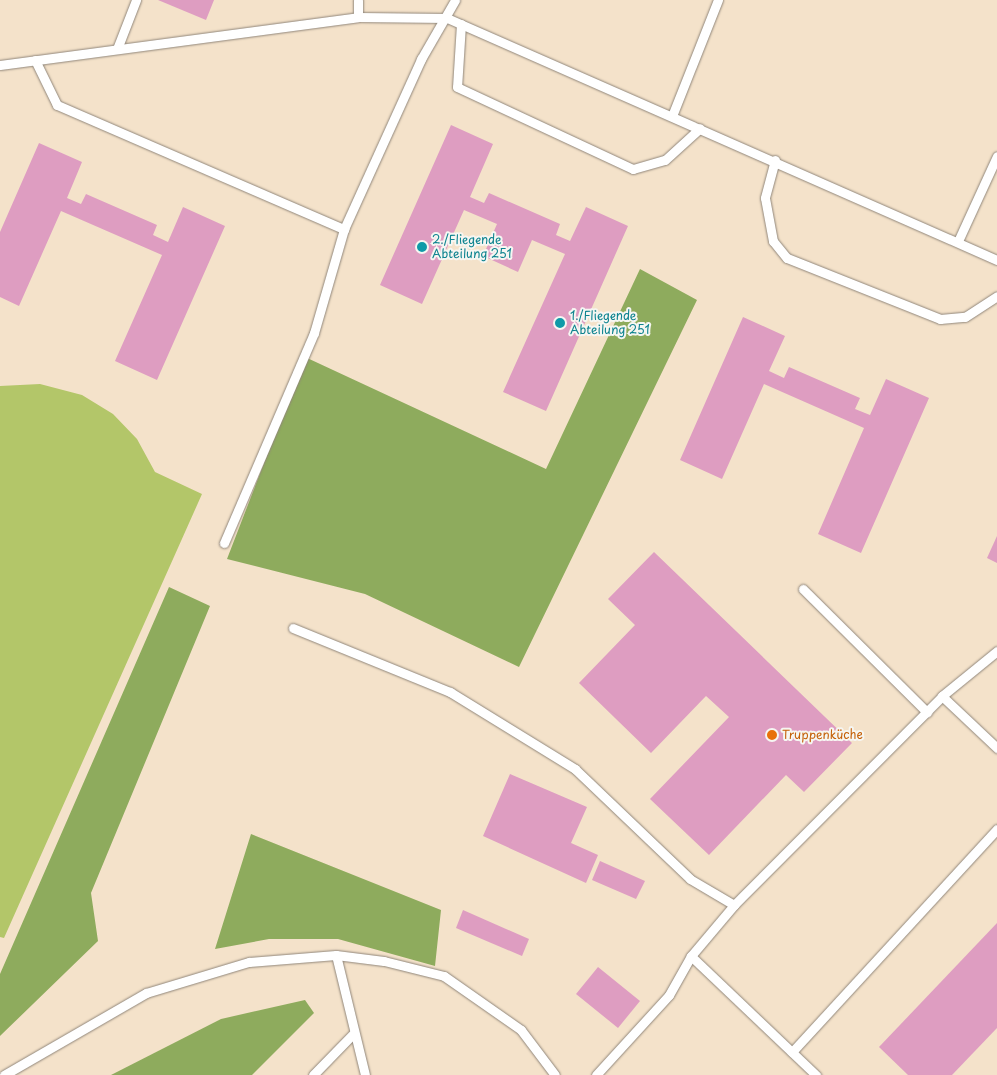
<!DOCTYPE html>
<meta charset="utf-8">
<style>
body{margin:0}
#map{position:relative;width:997px;height:1075px;overflow:hidden;background:#f4e2ca;font-family:"Playpen Sans",sans-serif}
div>[style]{position:absolute}
.green>*{inset:0;background:#b3c669}
.forest>*{inset:0;background:#8eab5d}
.building>*{inset:0;background:#de9dc1}
.roads{filter:drop-shadow(0 0 1px #90867a) drop-shadow(0 0 1px #90867a)}
.lane>*{height:9px;margin:-4.5px;padding:0 4.5px;transform-origin:4.5px;border-radius:4.5px;background:#fff}
.dots>*{width:14px;height:14px;translate:-50% -50%;box-sizing:border-box;border:2px solid #f6f6f2;border-radius:50%}
span{translate:-50% -50%;white-space:nowrap;text-align:center;line-height:1.15;-webkit-text-stroke:4px #f6f6f2;paint-order:stroke}
.culture-label{font-size:12px;color:#0d838f}
.left{translate:0 -50%;text-align:left}
.food-label{font-size:12px;color:#c56008}
</style>
<div id="map">
<div class="green">
<i style="clip-path:polygon(40px 384px,82px 395px,113px 414px,137px 439px,155px 472px,202px 494px,4px 938px,0 937px,0 386px)"></i>
</div>
<div class="forest">
<i style="clip-path:polygon(640px 269px,697px 300px,519px 667px,365px 594px,227px 559px,305px 357px,546px 469px)"></i>
<i style="clip-path:polygon(169px 587px,210px 606px,91px 893px,98px 941px,0 1036px,0 974px)"></i>
<i style="clip-path:polygon(251px 834px,441px 910px,435px 966px,338px 939px,269px 939px,215px 949px)"></i>
<i style="clip-path:polygon(305px 1000px,314px 1013px,252px 1075px,111px 1075px,221px 1019px)"></i>
</div>
<div class="building">
<i style="clip-path:polygon(158px 0,214px 0,206px 20px)"></i>
<i style="clip-path:polygon(451px 125px,493px 144px,470px 197px,484px 203px,489px 193px,560px 224px,556px 235px,570px 241px,586px 207px,628px 226px,546px 411px,503px 392px,565px 254px,532px 240px,518px 272px,483px 256px,497px 224px,464px 210px,422px 304px,380px 285px)"></i>
<i style="clip-path:polygon(39px 143px,82px 162px,67px 198px,81px 204px,86px 194px,157px 225px,153px 235px,168px 242px,183px 207px,225px 226px,157px 380px,115px 361px,162px 255px,61px 211px,19px 306px,0 297px,0 232px)"></i>
<i style="clip-path:polygon(743px 317px,785px 336px,769px 371px,784px 378px,789px 367px,860px 398px,855px 409px,870px 415px,886px 379px,929px 398px,861px 553px,818px 534px,864px 428px,764px 384px,722px 479px,680px 460px)"></i>
<i style="clip-path:polygon(997px 536px,997px 563px,987px 558px)"></i>
<i style="clip-path:polygon(654px 552px,852px 743px,804px 792px,786px 775px,709px 855px,650px 799px,729px 717px,706px 696px,651px 753px,579px 683px,635px 625px,608px 599px)"></i>
<i style="clip-path:polygon(510px 774px,587px 807px,571px 843px,598px 855px,586px 883px,483px 836px)"></i>
<i style="clip-path:polygon(600px 861px,645px 881px,636px 899px,592px 880px)"></i>
<i style="clip-path:polygon(463px 910px,529px 939px,522px 956px,456px 928px)"></i>
<i style="clip-path:polygon(997px 923px,997px 1028px,952px 1075px,908px 1075px,879px 1047px)"></i>
<i style="clip-path:polygon(598px 967px,640px 1001px,618px 1028px,576px 994px)"></i>
</div>
<div class="roads">
<div class="lane">
<i style="left:358px;top:17px;width:17px;rotate:-90deg"></i>
<i style="left:461px;top:24px;width:63px;rotate:93.6deg"></i>
<i style="left:457px;top:87px;width:194px;rotate:25deg"></i>
<i style="left:633px;top:169px;width:33px;rotate:-16deg"></i>
<i style="left:665px;top:160px;width:47px;rotate:-42.4deg"></i>
<i style="left:117px;top:49px;width:53px;rotate:-68.8deg"></i>
<i style="left:35px;top:60px;width:50px;rotate:63.9deg"></i>
<i style="left:57px;top:105px;width:313px;rotate:23.4deg"></i>
<i style="left:0;top:65px;width:361px;rotate:-7.6deg"></i>
<i style="left:358px;top:17px;width:89px;rotate:0.6deg"></i>
<i style="left:447px;top:18px;width:601px;rotate:23.75deg"></i>
<i style="left:672px;top:116px;width:125px;rotate:-68.4deg"></i>
<i style="left:775px;top:160px;width:39px;rotate:105deg"></i>
<i style="left:765px;top:198px;width:44px;rotate:79.5deg"></i>
<i style="left:773px;top:241px;width:22px;rotate:51deg"></i>
<i style="left:787px;top:258px;width:165px;rotate:21.7deg"></i>
<i style="left:940px;top:319px;width:25px;rotate:-5deg"></i>
<i style="left:965px;top:317px;width:38px;rotate:-33deg"></i>
<i style="left:959px;top:239px;width:91px;rotate:-65.4deg"></i>
<i style="left:224px;top:543px;width:228px;rotate:-66.8deg"></i>
<i style="left:314px;top:333px;width:108px;rotate:-73.9deg"></i>
<i style="left:344px;top:229px;width:187px;rotate:-65.6deg"></i>
<i style="left:421px;top:59px;width:68px;rotate:-60deg"></i>
<i style="left:803px;top:589px;width:175px;rotate:44.8deg"></i>
<i style="left:293px;top:628px;width:170px;rotate:22.2deg"></i>
<i style="left:450px;top:692px;width:147px;rotate:31.6deg"></i>
<i style="left:575px;top:769px;width:159px;rotate:43.7deg"></i>
<i style="left:690px;top:879px;width:51px;rotate:30.6deg"></i>
<i style="left:942px;top:696px;width:76px;rotate:43.4deg"></i>
<i style="left:336px;top:955px;width:123px;rotate:76.4deg"></i>
<i style="left:691px;top:956px;width:173px;rotate:43.6deg"></i>
<i style="left:792px;top:1052px;width:303px;rotate:-47.4deg"></i>
<i style="left:4px;top:1075px;width:164px;rotate:-30deg"></i>
<i style="left:146px;top:993px;width:108px;rotate:-16.8deg"></i>
<i style="left:249px;top:962px;width:87px;rotate:-4.6deg"></i>
<i style="left:336px;top:955px;width:48px;rotate:7.1deg"></i>
<i style="left:384px;top:961px;width:62px;rotate:14deg"></i>
<i style="left:444px;top:976px;width:94px;rotate:35deg"></i>
<i style="left:521px;top:1030px;width:56px;rotate:52.9deg"></i>
<i style="left:313px;top:1075px;width:57px;rotate:-45.7deg"></i>
<i style="left:596px;top:1075px;width:108px;rotate:-47.6deg"></i>
<i style="left:669px;top:995px;width:45px;rotate:-60.6deg"></i>
<i style="left:691px;top:956px;width:67px;rotate:-49.9deg"></i>
<i style="left:734px;top:905px;width:295px;rotate:-45.1deg"></i>
<i style="left:942px;top:696px;width:71px;rotate:-39.3deg"></i>
</div>
</div>
<div class="dots">
<i style="left:422px;top:247px;background:#0f9aa8"></i>
<i style="left:560px;top:323px;background:#0f9aa8"></i>
<i style="left:772px;top:735px;background:#e8710a"></i>
</div>
<div class="culture-label">
<span class="left" style="left:432px;top:247px">2./Fliegende<br>Abteilung 251</span>
<span class="left" style="left:570px;top:323px">1./Fliegende<br>Abteilung 251</span>
</div>
<div class="food-label">
<span class="left" style="left:782px;top:735px">Truppenküche</span>
</div>
</div>
